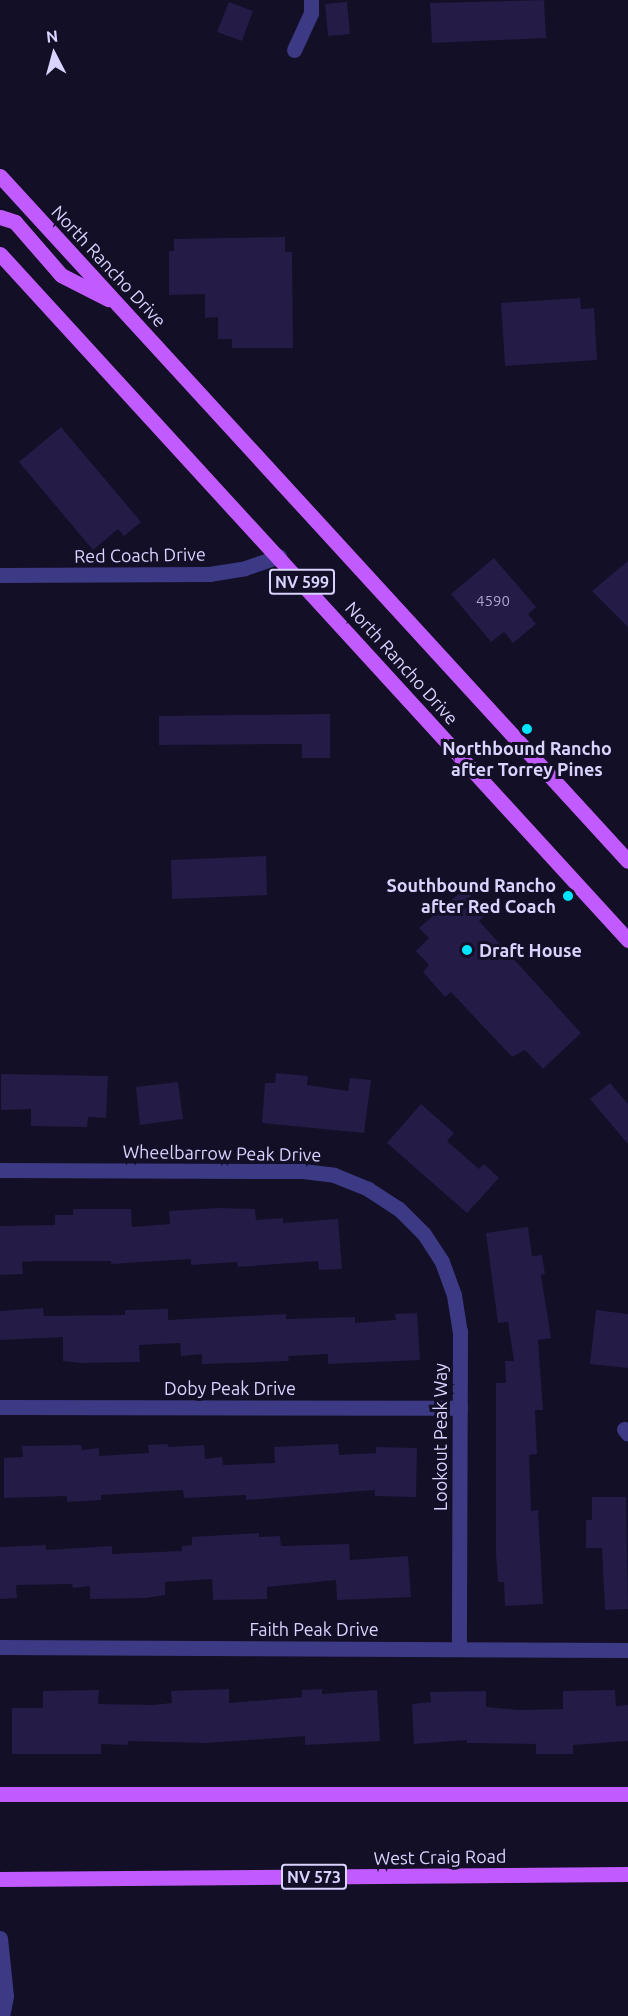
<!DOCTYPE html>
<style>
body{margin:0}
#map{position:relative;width:628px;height:2016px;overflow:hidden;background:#130f26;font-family:Ubuntu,sans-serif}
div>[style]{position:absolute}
.building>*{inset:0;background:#241b47}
.street>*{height:15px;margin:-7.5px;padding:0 7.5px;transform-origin:7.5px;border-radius:7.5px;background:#3d3a85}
.primary>*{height:15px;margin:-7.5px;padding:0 7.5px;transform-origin:7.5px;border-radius:7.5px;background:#c25bff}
.dots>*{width:16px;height:16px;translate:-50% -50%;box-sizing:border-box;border:3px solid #130f26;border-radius:50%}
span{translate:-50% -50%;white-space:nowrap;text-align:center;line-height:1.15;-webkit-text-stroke:6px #130f26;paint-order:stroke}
.number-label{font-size:15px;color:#aca6d1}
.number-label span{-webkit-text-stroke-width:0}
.shield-label span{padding:2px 4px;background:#130f26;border:2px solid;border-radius:4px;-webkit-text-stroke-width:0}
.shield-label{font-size:16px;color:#d9d4ff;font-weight:700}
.street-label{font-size:18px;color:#d9d4ff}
.poi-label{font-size:18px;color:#d9d4ff;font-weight:700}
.right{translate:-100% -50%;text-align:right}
.left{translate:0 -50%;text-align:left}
.north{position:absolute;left:24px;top:24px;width:60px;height:60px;-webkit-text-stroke:4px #130f26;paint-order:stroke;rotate:354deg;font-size:16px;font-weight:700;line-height:24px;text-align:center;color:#d9d4ff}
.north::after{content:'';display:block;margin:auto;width:21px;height:27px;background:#d9d4ff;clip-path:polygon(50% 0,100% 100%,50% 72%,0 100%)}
</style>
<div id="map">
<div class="building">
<i style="clip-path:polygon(544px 0,546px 38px,432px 43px,430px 3px)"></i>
<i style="clip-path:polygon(229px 2px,253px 11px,242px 41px,217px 32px)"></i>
<i style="clip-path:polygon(347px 2px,350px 34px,328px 36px,325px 4px)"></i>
<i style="clip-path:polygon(285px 237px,285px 252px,292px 252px,293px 348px,232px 348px,232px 339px,218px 339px,218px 317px,205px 318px,205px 294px,169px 295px,169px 251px,174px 251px,174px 239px)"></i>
<i style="clip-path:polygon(580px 298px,581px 309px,594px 308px,597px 360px,505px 366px,501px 303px)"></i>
<i style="clip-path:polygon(61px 427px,141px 522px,124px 536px,118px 529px,93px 550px,19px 462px)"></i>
<i style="clip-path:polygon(494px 558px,536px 607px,528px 614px,536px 624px,513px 643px,504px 632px,491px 642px,451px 594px)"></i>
<i style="clip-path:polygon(628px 561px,628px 627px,592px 591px)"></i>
<i style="clip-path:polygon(330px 714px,330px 758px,302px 758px,302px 744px,159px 745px,159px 716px)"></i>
<i style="clip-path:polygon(266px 856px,267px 895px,172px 899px,171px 860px)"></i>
<i style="clip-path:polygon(469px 885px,471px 898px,486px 914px,479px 921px,581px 1033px,543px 1069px,525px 1050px,512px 1057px,451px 992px,445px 997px,423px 972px,429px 965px,416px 951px,429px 938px,419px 928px)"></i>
<i style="clip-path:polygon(276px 1073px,308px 1076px,307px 1085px,348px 1091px,350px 1078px,371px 1080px,364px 1133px,262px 1123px,265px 1083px,275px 1083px)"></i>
<i style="clip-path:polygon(1px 1074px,108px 1076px,106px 1118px,88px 1117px,87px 1127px,31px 1126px,31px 1109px,1px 1110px)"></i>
<i style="clip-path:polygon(178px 1082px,183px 1119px,140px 1125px,136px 1087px)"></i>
<i style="clip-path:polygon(610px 1083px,628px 1104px,628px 1144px,590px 1099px)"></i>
<i style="clip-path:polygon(421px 1104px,454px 1133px,447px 1141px,479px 1169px,484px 1164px,499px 1178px,467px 1213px,387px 1143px)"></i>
<i style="clip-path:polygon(218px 1208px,255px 1209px,256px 1220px,283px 1218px,283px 1223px,338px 1219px,342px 1269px,319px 1270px,318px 1261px,238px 1267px,237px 1262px,191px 1265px,191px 1259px,111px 1264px,111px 1261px,37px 1261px,22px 1262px,23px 1274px,0 1275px,0 1226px,55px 1225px,55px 1215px,73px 1215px,73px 1209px,131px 1209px,132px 1227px,170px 1224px,169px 1211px)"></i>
<i style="clip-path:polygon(528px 1227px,532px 1256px,542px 1255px,545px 1274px,541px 1275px,551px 1338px,538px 1340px,543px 1410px,535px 1410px,537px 1454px,529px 1455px,531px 1511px,538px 1510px,543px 1604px,505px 1606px,504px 1582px,498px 1582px,496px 1554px,496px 1383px,506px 1383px,505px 1361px,514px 1361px,508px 1322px,498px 1323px,486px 1233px)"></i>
<i style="clip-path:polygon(43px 1308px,44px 1316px,125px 1315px,125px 1310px,168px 1309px,168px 1320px,286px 1314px,286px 1319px,355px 1317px,355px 1323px,396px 1320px,395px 1314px,417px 1313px,420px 1360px,328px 1364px,328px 1354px,288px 1356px,289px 1361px,202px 1364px,202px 1354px,181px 1356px,180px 1343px,139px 1345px,140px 1362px,82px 1363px,63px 1361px,63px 1337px,0 1340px,0 1311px)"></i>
<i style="clip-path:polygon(596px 1310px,628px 1314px,628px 1368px,590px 1364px)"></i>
<i style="clip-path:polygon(168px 1444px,168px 1447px,204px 1445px,205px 1459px,222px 1457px,223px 1465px,275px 1463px,274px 1447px,338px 1444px,339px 1455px,376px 1453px,376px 1447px,417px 1448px,416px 1497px,375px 1496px,375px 1490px,246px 1500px,246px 1495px,184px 1498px,183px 1490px,101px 1495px,101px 1500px,67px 1502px,67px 1496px,4px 1498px,4px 1458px,23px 1457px,22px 1446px,81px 1445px,82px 1450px,99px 1448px,99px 1456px,149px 1453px,148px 1445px)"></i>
<i style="clip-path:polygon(592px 1497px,626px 1497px,628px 1609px,605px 1610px,602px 1548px,586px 1548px,586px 1520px,592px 1520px)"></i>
<i style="clip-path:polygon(259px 1533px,259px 1537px,280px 1536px,281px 1546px,349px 1544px,350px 1560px,408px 1556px,411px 1597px,337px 1600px,336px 1580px,267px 1587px,267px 1599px,213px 1600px,212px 1579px,165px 1582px,165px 1595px,146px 1598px,90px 1599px,90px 1586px,73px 1588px,72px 1584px,16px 1585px,17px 1598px,0 1599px,0 1547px,46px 1545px,46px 1550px,112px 1546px,112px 1554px,182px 1551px,182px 1546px,192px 1545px,192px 1537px)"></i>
<i style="clip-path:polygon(229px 1689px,229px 1703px,302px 1697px,302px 1690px,322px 1689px,322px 1694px,377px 1690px,380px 1741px,305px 1745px,305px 1736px,207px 1743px,128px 1741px,128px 1745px,101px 1744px,101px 1754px,12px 1754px,12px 1708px,43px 1708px,43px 1691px,99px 1690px,98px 1704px,153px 1705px,172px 1703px,171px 1691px)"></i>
<i style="clip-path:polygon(615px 1690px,616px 1706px,628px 1705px,628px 1741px,573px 1745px,573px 1754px,536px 1754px,536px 1744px,467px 1743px,467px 1740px,414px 1744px,412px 1704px,431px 1702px,430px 1692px,486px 1691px,486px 1707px,519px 1710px,563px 1709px,563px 1691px)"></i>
</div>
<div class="street">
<i style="left:294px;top:50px;width:41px;rotate:-65.3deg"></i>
<i style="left:311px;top:13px;width:13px;rotate:-90deg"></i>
<i style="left:0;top:575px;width:209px;rotate:-0.3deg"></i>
<i style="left:209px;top:574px;width:36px;rotate:-9deg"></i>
<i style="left:245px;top:568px;width:36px;rotate:-19deg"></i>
<i style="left:0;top:1170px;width:303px;rotate:0.2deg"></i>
<i style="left:303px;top:1171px;width:31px;rotate:7deg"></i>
<i style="left:334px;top:1175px;width:37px;rotate:22deg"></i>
<i style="left:368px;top:1189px;width:37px;rotate:33deg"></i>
<i style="left:399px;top:1209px;width:35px;rotate:45deg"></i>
<i style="left:424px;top:1234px;width:33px;rotate:57deg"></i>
<i style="left:442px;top:1262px;width:35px;rotate:70deg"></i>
<i style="left:454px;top:1295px;width:36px;rotate:81deg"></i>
<i style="left:460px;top:1331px;width:318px;rotate:90.2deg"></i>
<i style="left:0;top:1407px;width:460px;rotate:0.1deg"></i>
<i style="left:624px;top:1429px;width:6px;rotate:51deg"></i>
<i style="left:0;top:1647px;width:628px;rotate:0.27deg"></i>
<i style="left:0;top:1938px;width:58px;rotate:84.1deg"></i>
<i style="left:6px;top:1996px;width:20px;rotate:101deg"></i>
</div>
<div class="primary">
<i style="left:0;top:176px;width:929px;rotate:47.49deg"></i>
<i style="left:0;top:217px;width:16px;rotate:18deg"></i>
<i style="left:15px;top:222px;width:70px;rotate:49deg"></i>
<i style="left:61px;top:275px;width:53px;rotate:27.1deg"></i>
<i style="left:0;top:254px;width:930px;rotate:47.53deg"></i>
<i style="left:0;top:1794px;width:628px"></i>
<i style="left:0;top:1879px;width:628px;rotate:-0.46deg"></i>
</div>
<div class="dots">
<i style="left:527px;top:729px;background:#00e5ff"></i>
<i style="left:568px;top:896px;background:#00e5ff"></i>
<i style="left:467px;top:950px;background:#00e5ff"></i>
</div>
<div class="number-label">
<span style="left:493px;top:601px">4590</span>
</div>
<div class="shield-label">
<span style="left:302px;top:582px">NV 599</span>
<span style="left:314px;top:1877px">NV 573</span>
</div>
<div class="street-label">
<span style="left:109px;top:266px;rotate:47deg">North Rancho Drive</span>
<span style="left:140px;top:555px;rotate:-1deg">Red Coach Drive</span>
<span style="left:402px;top:663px;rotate:48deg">North Rancho Drive</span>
<span style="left:222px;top:1153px;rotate:1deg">Wheelbarrow Peak Drive</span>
<span style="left:230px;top:1388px">Doby Peak Drive</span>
<span style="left:440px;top:1437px;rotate:-90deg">Lookout Peak Way</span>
<span style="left:314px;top:1629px">Faith Peak Drive</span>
<span style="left:440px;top:1857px;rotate:-1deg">West Craig Road</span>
</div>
<div class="poi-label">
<span style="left:527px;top:759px">Northbound Rancho<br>after Torrey Pines</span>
<span class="right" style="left:556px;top:896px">Southbound Rancho<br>after Red Coach</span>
<span class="left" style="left:479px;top:950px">Draft House</span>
</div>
<div class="north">N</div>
</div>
